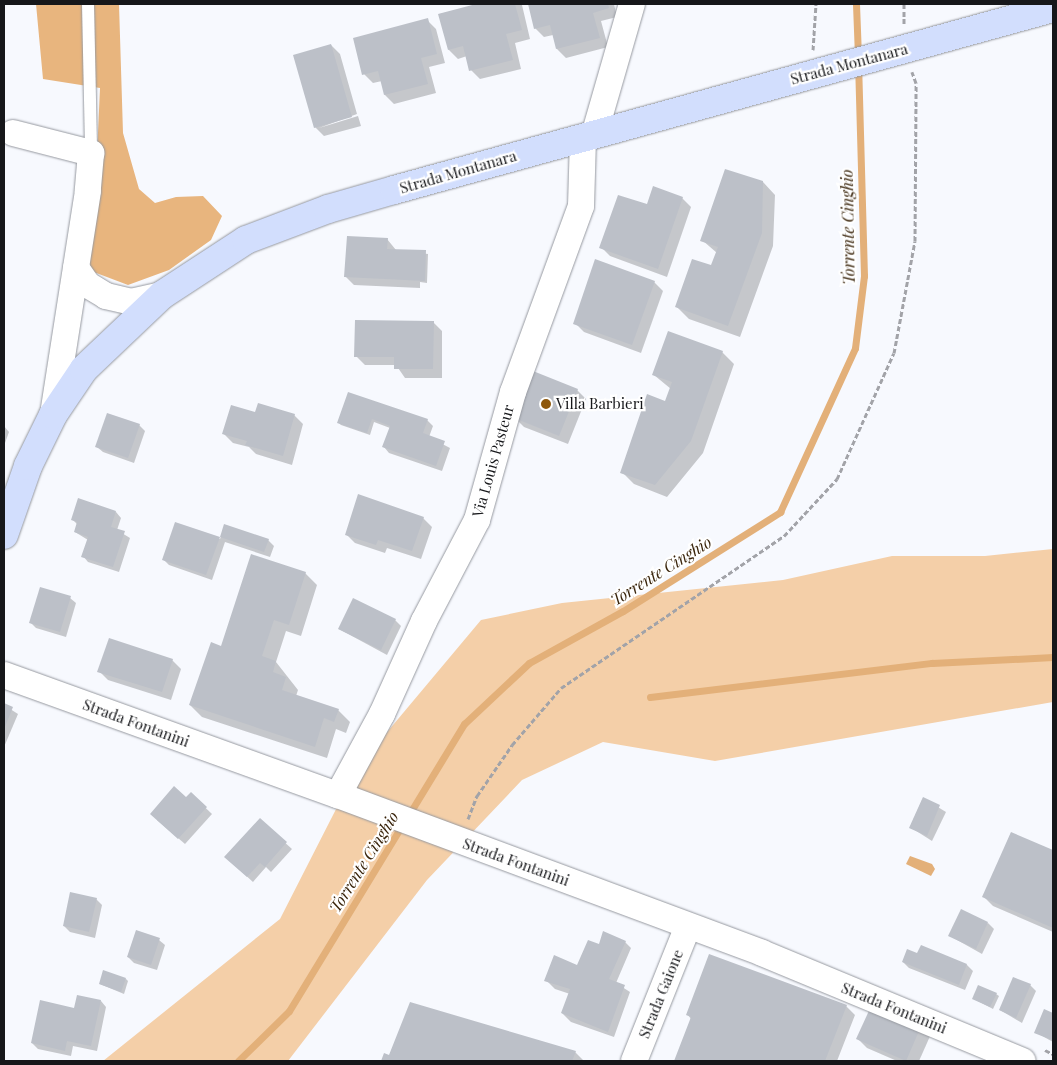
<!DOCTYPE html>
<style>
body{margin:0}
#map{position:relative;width:1057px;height:1065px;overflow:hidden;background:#f7f9fe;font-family:"Playfair Display",serif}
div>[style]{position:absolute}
.green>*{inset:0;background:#f4cfa8}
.forest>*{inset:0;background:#e8b57e}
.water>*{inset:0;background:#e3b079}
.shadow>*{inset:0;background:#0003}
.stream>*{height:7px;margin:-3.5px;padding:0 3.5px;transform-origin:3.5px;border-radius:3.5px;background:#e3b079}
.building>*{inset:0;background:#bcc0c8}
.path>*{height:3px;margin-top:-1.5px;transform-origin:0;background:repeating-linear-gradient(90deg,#a2a3a8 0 5px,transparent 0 7.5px)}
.roads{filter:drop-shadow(0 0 1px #9699a0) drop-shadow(0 0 1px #9699a0)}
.lane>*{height:12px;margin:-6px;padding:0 6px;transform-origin:6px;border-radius:6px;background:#fff}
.street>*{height:26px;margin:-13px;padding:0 13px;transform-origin:13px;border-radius:13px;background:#fff}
.secondary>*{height:28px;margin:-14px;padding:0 14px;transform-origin:14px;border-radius:14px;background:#d2defd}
.dots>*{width:14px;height:14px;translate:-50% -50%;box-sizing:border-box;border:2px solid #fff;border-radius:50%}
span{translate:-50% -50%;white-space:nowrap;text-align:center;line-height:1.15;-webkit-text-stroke:4.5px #fff;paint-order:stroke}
.street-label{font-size:15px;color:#16171a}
.poi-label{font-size:15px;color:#16171a}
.left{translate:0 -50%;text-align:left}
.water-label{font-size:16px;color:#39240b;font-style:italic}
.frame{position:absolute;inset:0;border:5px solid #16171a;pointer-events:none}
</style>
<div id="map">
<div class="green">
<i style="clip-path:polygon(1053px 549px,1053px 702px,715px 761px,603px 742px,522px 780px,427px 880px,288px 1061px,103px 1061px,280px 919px,357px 768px,481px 620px,562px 603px,783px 580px,892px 556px,985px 556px)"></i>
</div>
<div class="forest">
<i style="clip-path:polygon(36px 4px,119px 4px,123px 133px,139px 189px,155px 203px,176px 197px,203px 196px,222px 216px,211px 240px,169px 270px,128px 285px,91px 271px,87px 247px,95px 200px,100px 88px,43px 79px)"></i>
</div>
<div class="water">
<i style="clip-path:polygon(910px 856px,932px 864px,935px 869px,931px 876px,906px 864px)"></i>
</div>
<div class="shadow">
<i style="clip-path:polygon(481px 4px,522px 5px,530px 39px,515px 43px,521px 69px,480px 79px,471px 70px,467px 56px,458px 59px,449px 50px,440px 14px)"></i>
<i style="clip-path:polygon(529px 4px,614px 4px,617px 17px,601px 21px,608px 47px,566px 58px,557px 49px,553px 35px,544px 37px,535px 28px)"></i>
<i style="clip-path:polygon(427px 20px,436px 29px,445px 63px,429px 67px,436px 93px,394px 104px,385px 95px,382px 81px,373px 83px,364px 74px)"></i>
<i style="clip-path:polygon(331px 45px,340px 54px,357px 114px,319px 128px,358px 116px,361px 126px,324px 136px,315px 127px)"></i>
<i style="clip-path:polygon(763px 182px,775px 195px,773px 246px,740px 337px,689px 319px,677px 307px,712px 267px,717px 253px,702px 240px)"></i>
<i style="clip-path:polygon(682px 198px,691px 207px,667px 277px,610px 256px,601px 247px,648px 206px)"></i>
<i style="clip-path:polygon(387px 239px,396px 250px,428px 254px,427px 283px,420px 282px,420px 288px,354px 285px,345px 276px)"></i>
<i style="clip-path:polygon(654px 282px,663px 291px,641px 353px,584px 332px,575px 323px)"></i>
<i style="clip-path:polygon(433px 322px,442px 331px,442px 378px,405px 378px,396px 365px,365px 365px,356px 356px)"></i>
<i style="clip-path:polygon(722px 352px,734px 364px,703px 453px,667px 497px,634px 484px,622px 472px,666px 403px,671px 389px,654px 375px)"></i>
<i style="clip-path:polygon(577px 390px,586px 399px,568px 444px,524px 427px,515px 418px)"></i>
<i style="clip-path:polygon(343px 408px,427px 420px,433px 426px,429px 437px,450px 448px,442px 471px,389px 453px,384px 447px,390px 428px,374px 422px,370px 435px,341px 425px,338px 422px)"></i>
<i style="clip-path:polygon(256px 414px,294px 415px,303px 424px,292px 465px,256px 454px,249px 447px,233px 443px,224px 434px)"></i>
<i style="clip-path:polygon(139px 425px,145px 431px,134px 463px,103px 452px,97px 447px)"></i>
<i style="clip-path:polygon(4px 426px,9px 432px,5px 443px,4px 442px)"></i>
<i style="clip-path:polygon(116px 512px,121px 518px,117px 530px,130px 538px,119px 572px,88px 562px,83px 556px,88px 540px,75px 532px,78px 525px,73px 520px)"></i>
<i style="clip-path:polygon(423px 518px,432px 527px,421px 559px,387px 548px,385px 553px,355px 543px,346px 534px)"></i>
<i style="clip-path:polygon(176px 523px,220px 539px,225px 526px,268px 540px,274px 546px,270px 557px,225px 542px,212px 580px,169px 565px,163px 559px)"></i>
<i style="clip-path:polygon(305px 573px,317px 585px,301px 636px,286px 631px,276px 662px,298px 690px,296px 696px,338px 710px,350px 722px,346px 733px,336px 729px,327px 758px,202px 717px,190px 705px,222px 647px)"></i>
<i style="clip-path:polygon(70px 598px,76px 603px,66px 637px,36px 628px,30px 622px)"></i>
<i style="clip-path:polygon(395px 620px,401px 626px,387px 655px,339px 629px)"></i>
<i style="clip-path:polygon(172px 660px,181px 669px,171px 700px,108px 680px,99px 671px)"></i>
<i style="clip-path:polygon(4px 705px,18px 714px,4px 747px)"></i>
<i style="clip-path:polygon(191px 794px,212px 814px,185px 844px,157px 820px)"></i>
<i style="clip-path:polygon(923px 798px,946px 812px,932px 841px,910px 827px)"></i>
<i style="clip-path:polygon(260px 820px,292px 849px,271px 872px,266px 867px,253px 882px,232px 863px)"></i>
<i style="clip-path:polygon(1011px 833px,1053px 851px,1053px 932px,993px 906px,984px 897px)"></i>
<i style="clip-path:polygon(96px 899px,102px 905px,95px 938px,70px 932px,64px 926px)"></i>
<i style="clip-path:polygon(988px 923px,994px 929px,982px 954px,950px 936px)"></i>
<i style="clip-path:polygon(159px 940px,165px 945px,157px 970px,134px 963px,128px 957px)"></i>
<i style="clip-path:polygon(625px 942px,631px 948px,616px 983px,630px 992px,614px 1037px,571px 1022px,562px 1013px,570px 994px,555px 989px,546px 980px,583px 969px,599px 945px)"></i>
<i style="clip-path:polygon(921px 947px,967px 965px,973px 971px,965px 990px,909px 968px,903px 962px,918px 955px)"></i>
<i style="clip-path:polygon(126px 979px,128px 981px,124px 994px,100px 984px)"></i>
<i style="clip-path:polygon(1030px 985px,1036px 991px,1022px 1023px,1000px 1010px)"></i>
<i style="clip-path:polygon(996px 994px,999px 996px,993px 1009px,974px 999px)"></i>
<i style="clip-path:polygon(101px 1001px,106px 1007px,97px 1051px,73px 1046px,71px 1056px,38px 1049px,32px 1043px,75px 1009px)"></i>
<i style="clip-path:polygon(873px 1004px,931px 1034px,919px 1061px,897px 1061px,867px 1048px,858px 1039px)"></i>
<i style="clip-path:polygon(846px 1006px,855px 1015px,837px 1061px,675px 1061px,691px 1019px,688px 1015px)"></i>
<i style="clip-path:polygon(1045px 1011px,1053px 1014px,1053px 1042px,1035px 1032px)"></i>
<i style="clip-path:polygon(575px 1052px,584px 1061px,382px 1061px,385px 1055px)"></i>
</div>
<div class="stream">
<i style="left:856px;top:4px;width:52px;rotate:87.8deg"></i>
<i style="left:650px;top:697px;width:284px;rotate:-6.9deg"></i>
<i style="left:932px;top:663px;width:121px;rotate:-2.8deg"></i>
<i style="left:408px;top:816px;width:108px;rotate:-58.7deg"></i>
<i style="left:464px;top:724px;width:89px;rotate:-43.2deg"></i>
<i style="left:529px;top:663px;width:107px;rotate:-29deg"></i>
<i style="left:623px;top:611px;width:186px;rotate:-32.2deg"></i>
<i style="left:780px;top:512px;width:180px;rotate:-65.4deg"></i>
<i style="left:855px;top:348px;width:73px;rotate:-82.9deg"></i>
<i style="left:864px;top:276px;width:209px;rotate:-91.6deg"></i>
<i style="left:238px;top:1061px;width:71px;rotate:-44.4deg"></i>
<i style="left:289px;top:1011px;width:218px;rotate:-58.7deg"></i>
</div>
<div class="building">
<i style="clip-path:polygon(476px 4px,515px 4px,522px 30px,506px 34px,513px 60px,469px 71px,463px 46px,448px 50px,438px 14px)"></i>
<i style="clip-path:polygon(528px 4px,608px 4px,609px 8px,593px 13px,600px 38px,556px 49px,550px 25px,534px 29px)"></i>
<i style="clip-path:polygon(428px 18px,437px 54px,421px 58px,428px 84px,384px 95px,378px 71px,362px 75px,353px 38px)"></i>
<i style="clip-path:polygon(331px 44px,352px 117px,314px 128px,293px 55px)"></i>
<i style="clip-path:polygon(725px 169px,763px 181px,762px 233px,728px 326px,675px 307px,692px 259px,711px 265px,718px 247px,700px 241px)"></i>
<i style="clip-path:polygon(653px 186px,683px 197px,658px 269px,599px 248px,618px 195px,647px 204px)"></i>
<i style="clip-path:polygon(347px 236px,388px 238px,387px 249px,426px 250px,425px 281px,344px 277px)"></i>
<i style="clip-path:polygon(595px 259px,655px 281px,632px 345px,573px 324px)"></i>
<i style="clip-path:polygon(355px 320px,434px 321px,433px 369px,394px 369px,394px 357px,354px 357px)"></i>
<i style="clip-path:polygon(668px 331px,723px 351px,691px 441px,655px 485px,620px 473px,647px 394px,665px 401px,672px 382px,652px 375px)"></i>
<i style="clip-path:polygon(533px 371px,578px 389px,559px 436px,514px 418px)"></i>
<i style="clip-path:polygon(348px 392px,428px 419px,423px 433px,445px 441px,436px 466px,382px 447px,390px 426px,372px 419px,367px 433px,337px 423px)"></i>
<i style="clip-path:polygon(258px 403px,295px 414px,283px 456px,245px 445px,247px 441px,222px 434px,231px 405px,255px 412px)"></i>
<i style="clip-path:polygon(107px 413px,140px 424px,128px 458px,95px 447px)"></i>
<i style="clip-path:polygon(358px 494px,424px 517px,412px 551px,378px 540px,376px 545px,345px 535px)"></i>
<i style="clip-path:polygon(78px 498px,116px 511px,111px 527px,125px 531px,113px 567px,81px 557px,88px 537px,74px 532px,77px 522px,71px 520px)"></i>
<i style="clip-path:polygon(175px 522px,220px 537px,206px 575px,162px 560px)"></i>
<i style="clip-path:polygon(224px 524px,269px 539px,264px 552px,220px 537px)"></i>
<i style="clip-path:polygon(251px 554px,306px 572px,289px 625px,274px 620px,262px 656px,276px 661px,273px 672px,286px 677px,282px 690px,339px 709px,334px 722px,324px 718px,315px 747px,189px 705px,211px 642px,221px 646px)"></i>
<i style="clip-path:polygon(40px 587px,71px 596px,60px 632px,29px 623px)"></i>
<i style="clip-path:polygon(353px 598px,396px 619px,381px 650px,338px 629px)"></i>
<i style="clip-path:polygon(109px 638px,173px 659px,162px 692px,97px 672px)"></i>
<i style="clip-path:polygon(4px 703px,13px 707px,4px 729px)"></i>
<i style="clip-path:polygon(174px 786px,186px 797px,191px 792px,207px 807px,178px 839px,150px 814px)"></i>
<i style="clip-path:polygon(923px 797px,940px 805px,927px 836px,909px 828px)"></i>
<i style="clip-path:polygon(260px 818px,287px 842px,265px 867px,260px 863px,247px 877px,224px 857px)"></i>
<i style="clip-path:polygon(1011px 832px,1053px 850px,1053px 928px,982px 897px)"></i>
<i style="clip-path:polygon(70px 892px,97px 898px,89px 932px,63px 926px)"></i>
<i style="clip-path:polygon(961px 909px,988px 922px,976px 949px,948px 936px)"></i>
<i style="clip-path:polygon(136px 930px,160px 938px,151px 965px,127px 957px)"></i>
<i style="clip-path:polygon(603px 931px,626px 941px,609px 979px,625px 985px,608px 1032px,561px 1013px,570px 989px,544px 981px,554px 955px,577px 965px,588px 940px,599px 944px)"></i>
<i style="clip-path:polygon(921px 945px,967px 964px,959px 985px,902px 962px,907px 949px,917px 953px)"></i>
<i style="clip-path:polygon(709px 954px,847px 1005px,825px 1061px,674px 1061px,691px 1017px,686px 1015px)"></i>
<i style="clip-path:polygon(103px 970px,126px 978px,121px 992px,99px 984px)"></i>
<i style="clip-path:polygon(1013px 977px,1031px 984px,1016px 1018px,999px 1010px)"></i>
<i style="clip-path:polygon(978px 985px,997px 993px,990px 1007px,972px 999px)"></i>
<i style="clip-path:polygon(77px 995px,101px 1000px,91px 1046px,67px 1041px,65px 1051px,31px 1043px,40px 1000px,74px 1008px)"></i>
<i style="clip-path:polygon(410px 1002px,576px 1051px,572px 1061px,381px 1061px,384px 1053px,389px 1055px)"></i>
<i style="clip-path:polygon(873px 1002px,922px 1024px,906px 1061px,856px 1039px)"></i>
<i style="clip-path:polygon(1044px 1009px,1053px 1013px,1052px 1040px,1034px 1033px)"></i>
</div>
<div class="path">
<i style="left:904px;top:4px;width:20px;rotate:90deg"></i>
<i style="left:813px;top:50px;width:46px;rotate:-86.3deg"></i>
<i style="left:468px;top:819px;width:25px;rotate:-69deg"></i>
<i style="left:477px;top:796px;width:62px;rotate:-55.5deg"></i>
<i style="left:512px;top:745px;width:75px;rotate:-49.3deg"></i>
<i style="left:561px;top:688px;width:270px;rotate:-34.3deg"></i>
<i style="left:784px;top:536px;width:78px;rotate:-47.1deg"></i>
<i style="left:837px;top:479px;width:138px;rotate:-65.7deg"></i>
<i style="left:894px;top:353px;width:114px;rotate:-79.4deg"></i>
<i style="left:915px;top:241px;width:158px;rotate:-89.6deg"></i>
<i style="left:916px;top:83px;width:12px;rotate:-110deg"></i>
<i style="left:1045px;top:1050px;width:9px;rotate:27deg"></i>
</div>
<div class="roads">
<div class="lane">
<i style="left:88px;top:4px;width:149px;rotate:88.8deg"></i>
</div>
<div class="street">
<i style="left:595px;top:132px;width:133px;rotate:-73.9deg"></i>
<i style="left:13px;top:133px;width:81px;rotate:14.4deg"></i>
<i style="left:91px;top:153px;width:38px;rotate:95deg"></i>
<i style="left:88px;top:191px;width:227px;rotate:98.9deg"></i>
<i style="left:76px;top:268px;width:21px;rotate:55deg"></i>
<i style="left:88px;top:285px;width:21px;rotate:31deg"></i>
<i style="left:106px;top:296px;width:26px;rotate:13deg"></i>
<i style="left:131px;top:302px;width:32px;rotate:-13deg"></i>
<i style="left:4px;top:675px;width:355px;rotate:19.8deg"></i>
<i style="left:338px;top:795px;width:452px;rotate:20.4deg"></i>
<i style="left:762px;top:953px;width:282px;rotate:22.5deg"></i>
<i style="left:338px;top:795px;width:92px;rotate:-61.5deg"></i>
<i style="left:382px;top:714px;width:102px;rotate:-65.7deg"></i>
<i style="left:424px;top:621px;width:114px;rotate:-62.3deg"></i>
<i style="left:477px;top:520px;width:133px;rotate:-74.3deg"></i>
<i style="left:513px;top:392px;width:198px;rotate:-69.9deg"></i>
<i style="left:581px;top:206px;width:69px;rotate:-88.3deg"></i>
<i style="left:634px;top:1061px;width:145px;rotate:-68.2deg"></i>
</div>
<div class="secondary">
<i style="left:4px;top:535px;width:73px;rotate:-70.8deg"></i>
<i style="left:28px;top:466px;width:57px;rotate:-63.9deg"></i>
<i style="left:53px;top:415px;width:55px;rotate:-56deg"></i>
<i style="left:84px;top:369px;width:108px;rotate:-43.5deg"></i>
<i style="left:162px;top:295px;width:100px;rotate:-33.2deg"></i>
<i style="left:246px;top:240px;width:88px;rotate:-20.7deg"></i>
<i style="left:328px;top:209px;width:69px;rotate:-16.1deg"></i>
<i style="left:394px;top:190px;width:684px;rotate:-15.44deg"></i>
</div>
</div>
<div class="dots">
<i style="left:546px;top:404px;background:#8e580c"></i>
</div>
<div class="street-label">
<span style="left:849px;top:64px;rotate:-15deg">Strada Montanara</span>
<span style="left:458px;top:172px;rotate:-16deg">Strada Montanara</span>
<span style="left:493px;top:461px;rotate:-74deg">Via Louis Pasteur</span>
<span style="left:136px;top:723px;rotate:20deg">Strada Fontanini</span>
<span style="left:516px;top:862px;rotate:20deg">Strada Fontanini</span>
<span style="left:661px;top:994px;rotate:-68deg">Strada Gaione</span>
<span style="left:894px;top:1008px;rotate:22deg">Strada Fontanini</span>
</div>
<div class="poi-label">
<span class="left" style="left:556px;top:404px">Villa Barbieri</span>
</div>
<div class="water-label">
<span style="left:848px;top:227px;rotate:-91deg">Torrente Cinghio</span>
<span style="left:661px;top:571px;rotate:-32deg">Torrente Cinghio</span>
<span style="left:364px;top:862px;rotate:-58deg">Torrente Cinghio</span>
</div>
<div class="frame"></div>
</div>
